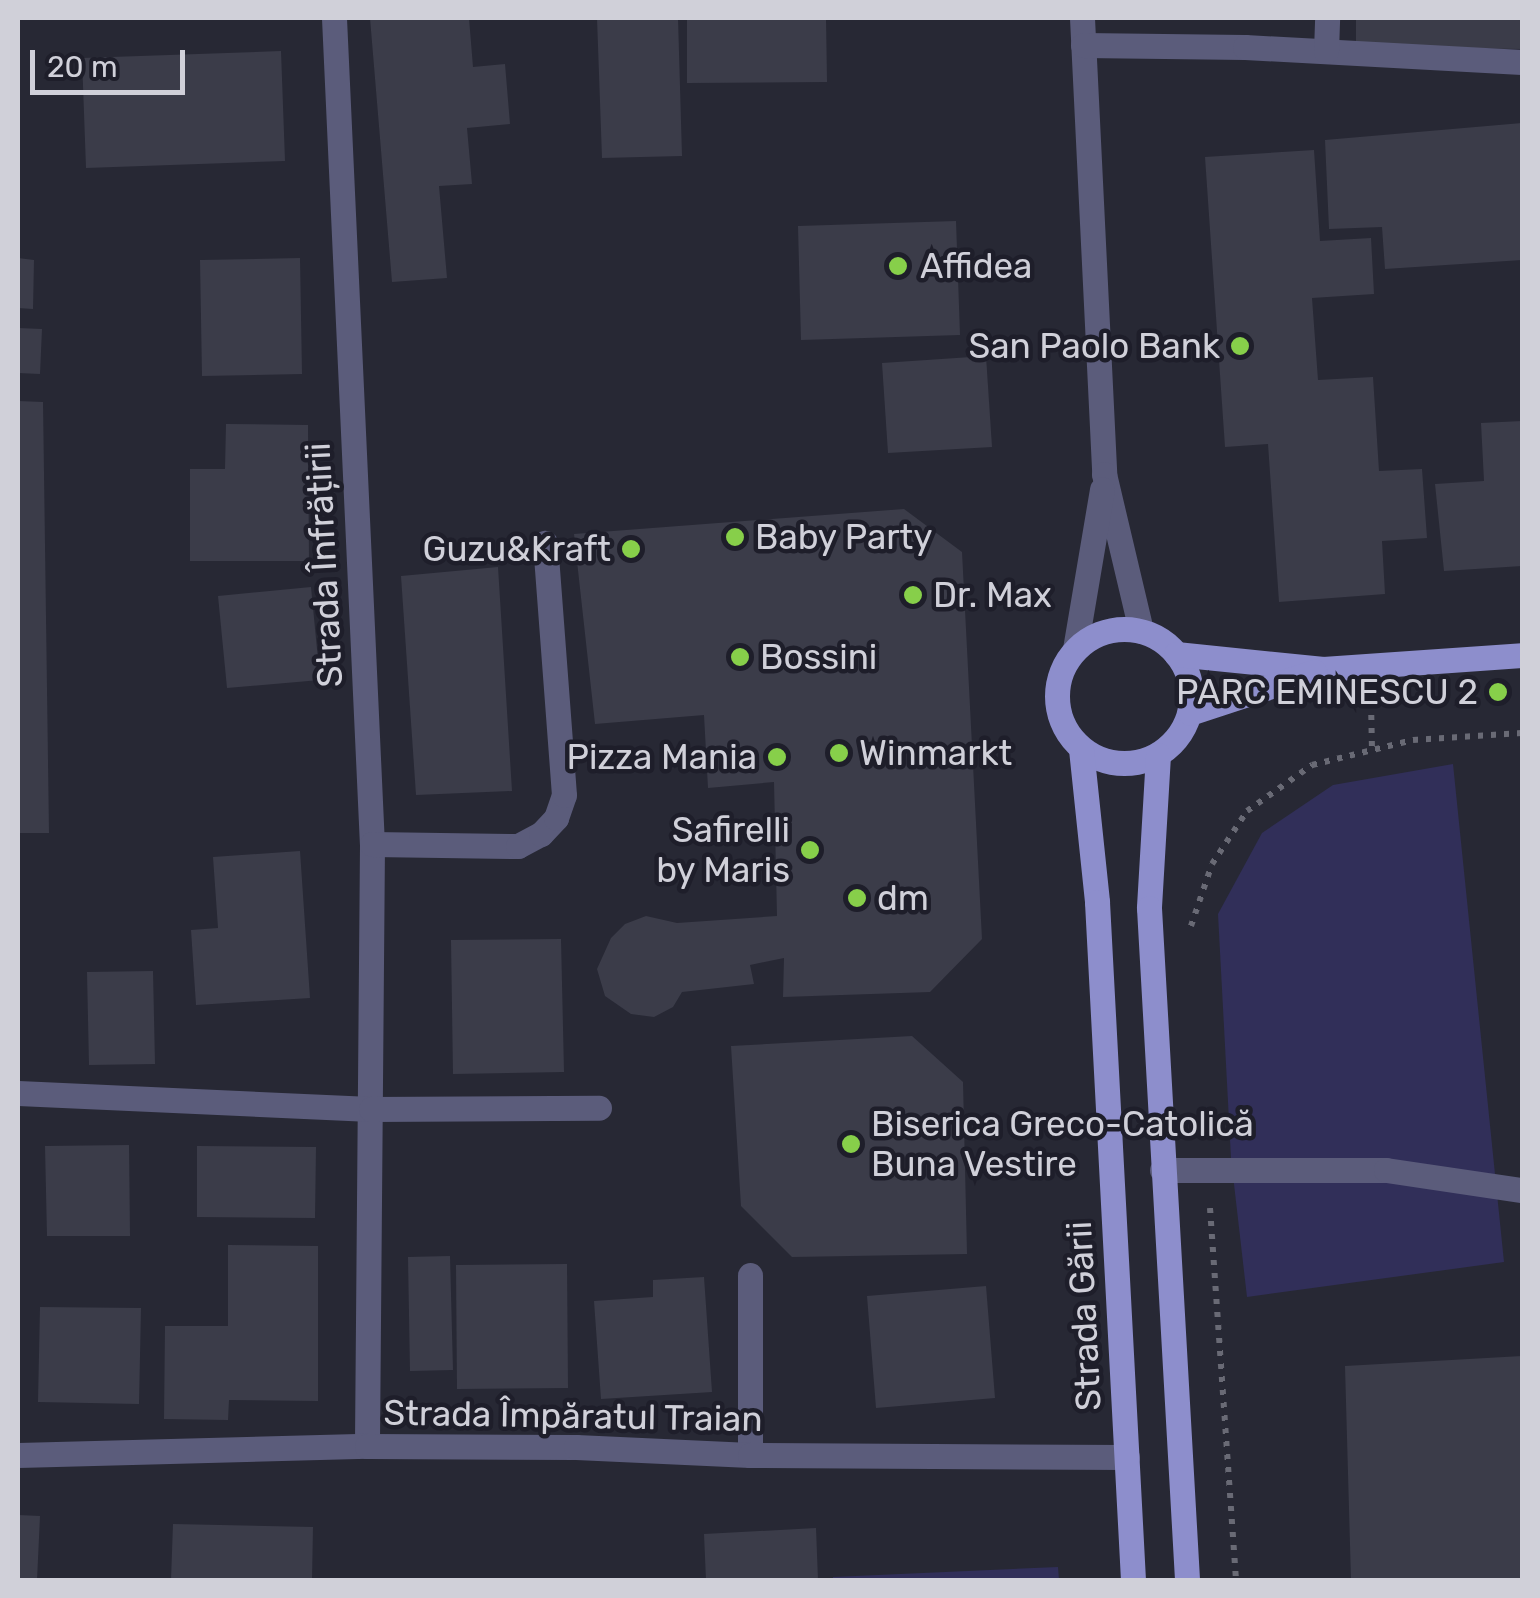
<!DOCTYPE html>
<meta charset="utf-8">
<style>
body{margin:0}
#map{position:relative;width:1540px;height:1598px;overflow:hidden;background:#272834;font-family:Rubik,sans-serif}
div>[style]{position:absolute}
.green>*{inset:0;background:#312f59}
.building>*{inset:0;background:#3b3c49}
.path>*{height:6px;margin-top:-3px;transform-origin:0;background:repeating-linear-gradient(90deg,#696a75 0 5px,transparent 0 13px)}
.minor>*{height:25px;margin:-12.5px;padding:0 12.5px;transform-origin:12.5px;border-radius:12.5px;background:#5b5c7b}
.major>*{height:25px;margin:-12.5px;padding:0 12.5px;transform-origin:12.5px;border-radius:12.5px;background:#8d8ecc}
.major>.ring{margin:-12.5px;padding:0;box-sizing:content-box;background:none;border:25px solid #8d8ecc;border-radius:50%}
.dots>*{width:28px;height:28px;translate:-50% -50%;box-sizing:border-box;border:5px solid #1e1e2a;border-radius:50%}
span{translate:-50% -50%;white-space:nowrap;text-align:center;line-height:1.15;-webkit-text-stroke:9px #1e1e2a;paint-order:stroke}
.poi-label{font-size:35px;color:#d0d0d9}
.left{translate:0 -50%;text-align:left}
.right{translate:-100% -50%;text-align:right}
.street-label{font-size:35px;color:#d0d0d9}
.frame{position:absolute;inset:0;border:20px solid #d0d0d9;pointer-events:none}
.scale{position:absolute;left:30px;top:50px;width:155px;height:45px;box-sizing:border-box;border:5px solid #d0d0d9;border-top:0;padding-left:12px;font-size:30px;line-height:35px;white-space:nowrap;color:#d0d0d9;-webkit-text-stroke:8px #1e1e2a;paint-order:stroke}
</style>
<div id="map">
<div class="green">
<i style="clip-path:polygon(1453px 764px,1504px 1262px,1247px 1297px,1231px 1158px,1218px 914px,1262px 833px,1333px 785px)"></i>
<i style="clip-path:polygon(1058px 1567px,1059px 1580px,833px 1580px,833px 1577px)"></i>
</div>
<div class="building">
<i style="clip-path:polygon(370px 18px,469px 18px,473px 67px,505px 64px,510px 124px,467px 128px,472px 184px,439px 186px,447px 278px,392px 282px)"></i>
<i style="clip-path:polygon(597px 18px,678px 18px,682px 156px,602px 158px)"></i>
<i style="clip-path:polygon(687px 18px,826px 18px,827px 82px,687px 83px)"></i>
<i style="clip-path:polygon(1356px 18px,1522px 18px,1522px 49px,1356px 47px)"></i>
<i style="clip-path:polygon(281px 51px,285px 161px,86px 168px,82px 58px)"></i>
<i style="clip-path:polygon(1522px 123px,1522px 260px,1385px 269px,1382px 227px,1329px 229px,1325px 140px)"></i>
<i style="clip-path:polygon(1314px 150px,1320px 241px,1371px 238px,1374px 294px,1312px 298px,1318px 380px,1373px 377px,1379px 471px,1422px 469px,1427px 538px,1382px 541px,1385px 594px,1279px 602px,1268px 444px,1225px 447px,1205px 157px)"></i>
<i style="clip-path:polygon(956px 221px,960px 335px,801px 340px,798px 226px)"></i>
<i style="clip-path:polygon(18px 258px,34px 260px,33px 309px,18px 308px)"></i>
<i style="clip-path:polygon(300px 258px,302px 374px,202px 376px,200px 260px)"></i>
<i style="clip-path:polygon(18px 328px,42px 329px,40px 374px,18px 373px)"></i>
<i style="clip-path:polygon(986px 356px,992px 447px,888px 453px,882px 363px)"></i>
<i style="clip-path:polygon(18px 401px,43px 402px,49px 833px,18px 833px)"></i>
<i style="clip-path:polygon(1522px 421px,1522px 566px,1444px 571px,1435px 484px,1484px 481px,1481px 423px)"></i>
<i style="clip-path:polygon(226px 424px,308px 425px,309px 561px,190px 561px,190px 469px,225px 469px)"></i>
<i style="clip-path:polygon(904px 509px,962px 552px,982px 939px,930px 992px,783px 997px,784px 958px,750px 965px,754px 984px,682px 992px,673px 1007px,654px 1017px,631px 1014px,605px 996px,597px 969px,611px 938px,625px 924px,646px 916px,677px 923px,777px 916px,774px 782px,708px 788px,704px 715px,595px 724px,574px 534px)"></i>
<i style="clip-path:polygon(498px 567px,512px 791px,416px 795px,401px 576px)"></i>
<i style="clip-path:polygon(311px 587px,320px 680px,227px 688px,218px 596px)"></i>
<i style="clip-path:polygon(300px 851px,310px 998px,196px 1005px,191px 930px,218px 928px,213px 857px)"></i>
<i style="clip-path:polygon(561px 939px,564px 1072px,453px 1074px,451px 940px)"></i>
<i style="clip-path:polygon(153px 971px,155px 1064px,89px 1065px,87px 972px)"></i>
<i style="clip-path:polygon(912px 1036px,963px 1082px,967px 1254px,792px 1257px,741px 1206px,731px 1046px)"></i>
<i style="clip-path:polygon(129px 1145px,130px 1236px,47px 1236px,45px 1146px)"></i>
<i style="clip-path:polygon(197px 1146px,316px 1147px,315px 1218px,197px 1217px)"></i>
<i style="clip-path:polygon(228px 1245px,318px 1246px,318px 1401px,229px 1400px,228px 1420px,164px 1419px,165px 1326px,228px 1326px)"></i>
<i style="clip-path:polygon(450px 1256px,453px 1370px,410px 1371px,408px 1257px)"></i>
<i style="clip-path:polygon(567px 1264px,568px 1388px,457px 1389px,456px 1265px)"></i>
<i style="clip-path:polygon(704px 1277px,712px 1392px,601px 1399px,594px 1301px,653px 1297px,653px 1280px)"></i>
<i style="clip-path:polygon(986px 1286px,995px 1398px,876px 1408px,867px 1296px)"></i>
<i style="clip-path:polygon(40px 1307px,141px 1308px,139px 1404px,38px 1402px)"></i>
<i style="clip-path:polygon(1522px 1356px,1522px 1580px,1351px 1580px,1345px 1366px)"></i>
<i style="clip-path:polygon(18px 1515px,40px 1516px,37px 1580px,18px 1580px)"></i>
<i style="clip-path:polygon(173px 1524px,313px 1527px,312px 1580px,171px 1580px)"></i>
<i style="clip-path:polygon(816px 1528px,818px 1580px,706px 1580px,704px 1534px)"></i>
</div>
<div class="path">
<i style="left:1371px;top:702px;width:48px;rotate:88.8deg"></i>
<i style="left:1191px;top:926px;width:65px;rotate:-71.3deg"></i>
<i style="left:1212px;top:864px;width:64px;rotate:-56.6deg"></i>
<i style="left:1247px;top:811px;width:80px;rotate:-35.3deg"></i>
<i style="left:1312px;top:765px;width:104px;rotate:-13.9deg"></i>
<i style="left:1413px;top:740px;width:109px;rotate:-3.7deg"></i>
<i style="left:1210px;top:1208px;width:373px;rotate:86deg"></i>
</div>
<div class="minor">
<i style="left:334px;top:18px;width:827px;rotate:87.37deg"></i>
<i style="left:372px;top:844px;width:602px;rotate:90.48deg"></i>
<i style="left:1082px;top:18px;width:457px;rotate:87.2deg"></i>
<i style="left:1104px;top:474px;width:161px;rotate:76.7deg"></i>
<i style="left:1083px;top:45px;width:162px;rotate:0.7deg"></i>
<i style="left:1245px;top:47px;width:277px;rotate:3.1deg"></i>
<i style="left:1326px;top:51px;width:33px;rotate:-88deg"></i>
<i style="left:1075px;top:649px;width:162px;rotate:-80.4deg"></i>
<i style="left:372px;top:844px;width:146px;rotate:0.8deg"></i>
<i style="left:518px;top:846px;width:26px;rotate:-28deg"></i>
<i style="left:541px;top:834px;width:22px;rotate:-47deg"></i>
<i style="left:556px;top:818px;width:24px;rotate:-71deg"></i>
<i style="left:564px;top:795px;width:253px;rotate:-94.3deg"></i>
<i style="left:18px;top:1093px;width:353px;rotate:2.6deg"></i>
<i style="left:371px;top:1109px;width:228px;rotate:-0.3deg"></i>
<i style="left:1162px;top:1170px;width:224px"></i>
<i style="left:1386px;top:1170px;width:137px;rotate:8.4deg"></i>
<i style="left:750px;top:1275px;width:180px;rotate:90deg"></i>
<i style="left:18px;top:1455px;width:349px;rotate:-1.5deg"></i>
<i style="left:367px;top:1446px;width:209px;rotate:0.3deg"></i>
<i style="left:576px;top:1447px;width:174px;rotate:2.6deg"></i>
<i style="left:750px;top:1455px;width:377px;rotate:0.3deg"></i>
</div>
<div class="major">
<i class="ring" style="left:1057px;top:629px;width:109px;height:109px"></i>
<i style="left:1176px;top:654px;width:148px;rotate:5.8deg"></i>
<i style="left:1323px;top:669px;width:199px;rotate:-4deg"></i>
<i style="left:1190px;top:713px;width:131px;rotate:-18.3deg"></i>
<i style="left:1081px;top:749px;width:154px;rotate:84deg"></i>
<i style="left:1097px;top:902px;width:679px;rotate:86.96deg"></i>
<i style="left:1158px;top:755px;width:153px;rotate:93.4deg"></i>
<i style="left:1149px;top:908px;width:673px;rotate:86.76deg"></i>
</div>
<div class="dots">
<i style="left:898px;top:266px;background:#87cf4a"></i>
<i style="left:1240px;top:346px;background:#87cf4a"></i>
<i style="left:735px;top:537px;background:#87cf4a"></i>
<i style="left:631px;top:549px;background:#87cf4a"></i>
<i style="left:913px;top:595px;background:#87cf4a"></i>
<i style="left:740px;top:657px;background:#87cf4a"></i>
<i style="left:1498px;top:692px;background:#87cf4a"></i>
<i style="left:839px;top:753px;background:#87cf4a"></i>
<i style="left:777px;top:757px;background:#87cf4a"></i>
<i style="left:810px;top:850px;background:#87cf4a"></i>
<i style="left:857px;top:898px;background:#87cf4a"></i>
<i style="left:851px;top:1144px;background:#87cf4a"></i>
</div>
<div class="poi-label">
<span class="left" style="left:920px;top:266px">Affidea</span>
<span class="right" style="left:1220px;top:346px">San Paolo Bank</span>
<span class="left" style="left:755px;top:537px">Baby Party</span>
<span class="right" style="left:611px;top:549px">Guzu&amp;Kraft</span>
<span class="left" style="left:933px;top:595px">Dr. Max</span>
<span class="left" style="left:760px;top:657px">Bossini</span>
<span class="right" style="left:1478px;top:692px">PARC EMINESCU 2</span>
<span class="left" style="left:859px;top:753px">Winmarkt</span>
<span class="right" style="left:757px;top:757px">Pizza Mania</span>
<span class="right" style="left:790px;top:850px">Safirelli<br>by Maris</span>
<span class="left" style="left:877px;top:898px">dm</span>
<span class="left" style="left:871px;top:1144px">Biserica Greco-Catolică<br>Buna Vestire</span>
</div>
<div class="street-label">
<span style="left:324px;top:565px;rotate:-93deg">Strada Înfrățirii</span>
<span style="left:1084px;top:1316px;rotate:-93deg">Strada Gării</span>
<span style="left:573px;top:1416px;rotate:1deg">Strada Împăratul Traian</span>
</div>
<div class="frame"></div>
<div class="scale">20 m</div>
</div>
